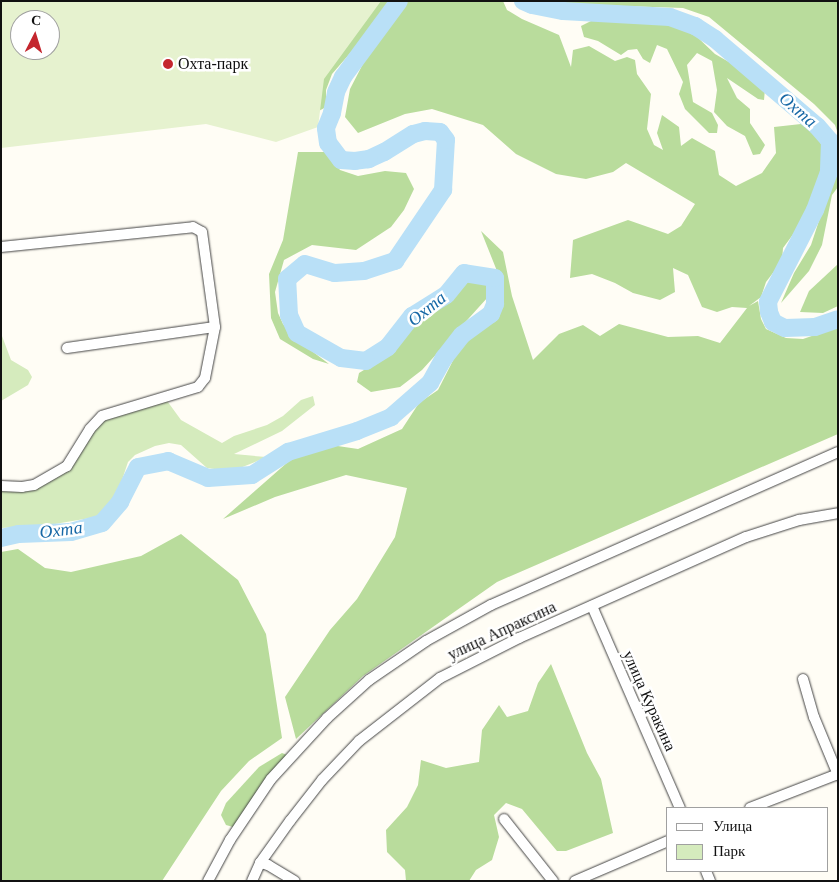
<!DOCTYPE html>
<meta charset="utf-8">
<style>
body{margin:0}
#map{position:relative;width:839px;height:882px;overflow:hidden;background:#fffdf5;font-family:Georgia,serif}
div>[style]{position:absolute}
.green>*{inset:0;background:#d5ebbd}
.forest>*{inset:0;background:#b9dc9c}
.pitch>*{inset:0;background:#e6f2cf}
.river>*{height:18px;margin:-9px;padding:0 9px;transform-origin:9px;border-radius:9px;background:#b9e0f7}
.roads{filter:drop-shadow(0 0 1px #444) drop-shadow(0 0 1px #444)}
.minor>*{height:10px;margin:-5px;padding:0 5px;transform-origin:5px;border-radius:5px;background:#fff}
.dots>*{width:14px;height:14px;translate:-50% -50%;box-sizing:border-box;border:2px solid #fff;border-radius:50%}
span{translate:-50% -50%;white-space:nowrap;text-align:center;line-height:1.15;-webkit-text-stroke:5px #fff;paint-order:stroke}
.poi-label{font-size:16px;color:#111}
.left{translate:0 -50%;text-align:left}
.street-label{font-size:16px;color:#111}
.water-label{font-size:18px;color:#1768a6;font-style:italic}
.frame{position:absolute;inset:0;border:2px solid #111;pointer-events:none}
.legend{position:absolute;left:666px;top:807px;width:162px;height:65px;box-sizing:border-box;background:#fff;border:1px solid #a0a0a0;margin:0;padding:6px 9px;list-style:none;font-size:15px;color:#111}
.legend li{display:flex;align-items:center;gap:10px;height:25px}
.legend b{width:25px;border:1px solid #a0a0a0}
.north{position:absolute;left:10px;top:10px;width:50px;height:50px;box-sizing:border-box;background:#fff;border:1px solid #a0a0a0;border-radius:50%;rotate:5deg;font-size:14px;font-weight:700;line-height:20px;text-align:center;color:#111}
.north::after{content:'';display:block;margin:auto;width:18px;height:22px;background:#c4262e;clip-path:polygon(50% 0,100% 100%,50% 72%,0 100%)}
</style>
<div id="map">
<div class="green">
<i style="clip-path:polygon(2px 336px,11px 360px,28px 370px,32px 377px,28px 385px,1px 401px)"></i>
<i style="clip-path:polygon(313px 396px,315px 405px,282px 431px,234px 454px,266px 457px,255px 462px,240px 468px,222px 470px,207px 468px,181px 445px,169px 443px,155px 446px,135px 455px,128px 462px,119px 489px,108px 506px,96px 517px,49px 525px,1px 528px,1px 486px,22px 487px,67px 466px,102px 416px,165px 398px,181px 420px,222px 443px,234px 436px,267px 425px,283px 416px,301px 400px)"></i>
</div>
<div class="forest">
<i style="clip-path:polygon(281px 1px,388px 1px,378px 21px,332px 74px,326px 90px,326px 107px,317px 112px)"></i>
<i style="clip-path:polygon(404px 1px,503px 1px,507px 10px,522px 19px,559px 35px,571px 67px,573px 50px,589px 46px,615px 61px,627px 57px,635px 60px,637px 74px,651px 94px,647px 129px,654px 145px,663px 150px,657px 133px,662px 115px,679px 127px,681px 146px,692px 138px,715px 151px,719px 175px,736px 186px,762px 173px,776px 153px,774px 127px,801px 124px,817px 134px,825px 154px,822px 179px,797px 229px,783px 248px,782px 261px,766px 282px,761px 297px,749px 306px,758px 301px,761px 319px,766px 329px,786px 338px,803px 339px,838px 327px,838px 434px,497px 582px,363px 676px,296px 739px,285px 697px,330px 630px,357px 599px,395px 537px,407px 488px,346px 475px,275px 497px,223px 519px,289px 461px,324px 444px,358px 449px,402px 429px,419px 403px,438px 390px,465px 337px,494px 316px,499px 276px,481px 231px,503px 252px,512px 296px,533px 360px,559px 334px,583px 325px,600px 336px,619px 324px,668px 337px,698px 336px,720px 343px,747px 308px,732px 307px,717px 312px,702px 307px,688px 275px,673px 268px,675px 292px,660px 300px,633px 293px,615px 283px,592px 274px,570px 278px,573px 240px,628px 220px,668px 234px,681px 226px,695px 204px,626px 163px,613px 172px,586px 179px,556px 174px,516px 154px,483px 125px,432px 109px,405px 114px,358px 133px,345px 117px,350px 89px,366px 58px)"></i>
<i style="clip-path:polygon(565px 1px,838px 1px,838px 134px,835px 125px,814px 104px,709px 17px,683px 8px,563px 4px)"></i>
<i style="clip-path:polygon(597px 18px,661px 22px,679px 26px,693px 33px,715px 54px,748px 73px,765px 89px,764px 100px,758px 99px,727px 78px,737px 98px,750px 109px,750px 123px,765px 145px,760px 154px,753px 155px,745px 136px,727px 126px,714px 112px,717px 90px,712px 61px,697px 53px,687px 65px,693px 102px,712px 113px,718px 125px,717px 133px,709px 133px,685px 109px,679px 94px,683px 82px,667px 49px,657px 45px,650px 63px,643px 59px,637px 49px,628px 50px,621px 55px,598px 41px,584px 37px,581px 26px)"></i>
<i style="clip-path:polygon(298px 152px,325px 152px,340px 170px,358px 176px,385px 171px,406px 173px,414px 189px,404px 210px,391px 227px,356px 250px,312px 245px,284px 260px,275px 292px,278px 313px,283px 324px,296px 339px,329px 364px,313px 359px,280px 339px,271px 318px,269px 274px,283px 240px)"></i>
<i style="clip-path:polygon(838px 163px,838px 187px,832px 195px,822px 245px,809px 271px,781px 303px,794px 273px,811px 245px)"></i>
<i style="clip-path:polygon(838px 264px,838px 306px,823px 313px,800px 312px,809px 291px)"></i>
<i style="clip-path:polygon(479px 278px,489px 280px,491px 291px,488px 297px,422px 370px,400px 387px,371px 392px,357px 382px,359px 373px,382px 359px,418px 322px,454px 297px,469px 281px)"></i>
<i style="clip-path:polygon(181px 534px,238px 580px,266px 634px,282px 738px,249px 761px,221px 791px,162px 881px,1px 881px,1px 552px,18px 549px,45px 568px,71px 572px,141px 556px)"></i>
<i style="clip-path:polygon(551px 664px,587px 753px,601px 779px,613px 833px,566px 851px,557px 851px,522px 809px,506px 803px,494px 815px,499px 837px,492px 860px,476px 870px,469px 881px,406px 881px,405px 870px,387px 852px,386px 830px,407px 807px,418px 785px,421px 760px,446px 768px,479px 762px,482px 730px,499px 705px,507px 717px,528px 711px,538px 683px)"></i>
<i style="clip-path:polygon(282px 753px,287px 755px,233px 827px,226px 825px,221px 815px,226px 803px,259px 767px)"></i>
</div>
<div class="pitch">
<i style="clip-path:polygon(evenodd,1px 1px,381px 1px,324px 79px,318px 127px,276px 142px,206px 124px,1px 148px,1px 1px,20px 20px,50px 20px,50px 50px,20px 50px,20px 20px)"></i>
</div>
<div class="river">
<i style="left:523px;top:1px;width:10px;rotate:24deg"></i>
<i style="left:532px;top:5px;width:32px;rotate:11deg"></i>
<i style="left:563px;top:11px;width:107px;rotate:3.2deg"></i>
<i style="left:670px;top:17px;width:27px;rotate:20deg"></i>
<i style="left:695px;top:26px;width:24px;rotate:33deg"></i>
<i style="left:715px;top:39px;width:134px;rotate:40.5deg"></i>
<i style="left:817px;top:126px;width:20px;rotate:49deg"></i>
<i style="left:830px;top:141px;width:31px;rotate:92deg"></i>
<i style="left:829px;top:172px;width:40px;rotate:110.2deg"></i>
<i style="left:815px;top:210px;width:103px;rotate:117.1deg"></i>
<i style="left:768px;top:302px;width:10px;rotate:84deg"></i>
<i style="left:769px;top:312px;width:11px;rotate:68deg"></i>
<i style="left:773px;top:322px;width:13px;rotate:27deg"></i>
<i style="left:785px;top:328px;width:30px;rotate:-2deg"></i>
<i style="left:815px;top:327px;width:24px;rotate:-19deg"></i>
<i style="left:1px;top:538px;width:18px;rotate:-13deg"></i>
<i style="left:19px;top:534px;width:52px;rotate:-2.2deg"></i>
<i style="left:71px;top:532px;width:32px;rotate:-16deg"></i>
<i style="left:102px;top:523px;width:28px;rotate:-49deg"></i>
<i style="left:120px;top:502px;width:39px;rotate:-63deg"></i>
<i style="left:138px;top:467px;width:31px;rotate:-11deg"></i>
<i style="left:168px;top:461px;width:43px;rotate:23deg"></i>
<i style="left:208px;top:478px;width:44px;rotate:-3.9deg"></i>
<i style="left:252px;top:475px;width:43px;rotate:-32.6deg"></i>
<i style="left:288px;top:452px;width:72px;rotate:-16.9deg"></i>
<i style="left:357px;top:431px;width:37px;rotate:-22deg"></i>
<i style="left:391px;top:417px;width:52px;rotate:-41.1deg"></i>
<i style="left:430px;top:383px;width:29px;rotate:-61deg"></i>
<i style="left:444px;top:358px;width:29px;rotate:-52deg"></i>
<i style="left:462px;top:335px;width:36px;rotate:-36deg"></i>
<i style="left:491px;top:314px;width:11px;rotate:-68deg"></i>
<i style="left:495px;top:304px;width:26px;rotate:-90deg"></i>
<i style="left:495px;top:278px;width:31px;rotate:-171deg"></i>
<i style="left:464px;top:273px;width:28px;rotate:129deg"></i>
<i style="left:446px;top:295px;width:40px;rotate:148deg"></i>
<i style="left:412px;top:316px;width:39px;rotate:128deg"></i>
<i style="left:388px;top:347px;width:26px;rotate:148deg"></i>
<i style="left:366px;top:361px;width:25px;rotate:-173deg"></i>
<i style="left:341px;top:358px;width:51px;rotate:-150.4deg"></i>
<i style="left:297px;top:333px;width:20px;rotate:-114deg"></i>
<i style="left:289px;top:315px;width:36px;rotate:-93deg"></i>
<i style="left:287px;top:279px;width:23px;rotate:-40deg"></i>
<i style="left:305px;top:264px;width:31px;rotate:17deg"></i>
<i style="left:335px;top:273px;width:29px;rotate:-4deg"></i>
<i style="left:364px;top:271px;width:33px;rotate:-18deg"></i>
<i style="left:395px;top:261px;width:86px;rotate:-55.9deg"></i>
<i style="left:443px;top:190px;width:50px;rotate:-86.6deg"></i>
<i style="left:446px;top:140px;width:10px;rotate:-127deg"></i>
<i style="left:440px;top:132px;width:15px;rotate:-176deg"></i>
<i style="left:425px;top:131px;width:12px;rotate:166deg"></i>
<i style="left:413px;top:134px;width:34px;rotate:148deg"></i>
<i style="left:384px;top:152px;width:17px;rotate:155deg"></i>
<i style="left:369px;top:159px;width:14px;rotate:172deg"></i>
<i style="left:355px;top:161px;width:14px;rotate:-176deg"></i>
<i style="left:341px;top:160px;width:21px;rotate:-127deg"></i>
<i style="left:328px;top:143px;width:15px;rotate:-98deg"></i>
<i style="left:326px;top:128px;width:16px;rotate:-68deg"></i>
<i style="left:332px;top:113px;width:21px;rotate:-79deg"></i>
<i style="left:336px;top:92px;width:17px;rotate:-65deg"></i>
<i style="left:343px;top:77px;width:94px;rotate:-53.6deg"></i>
</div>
<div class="roads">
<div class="minor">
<i style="left:1px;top:247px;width:193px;rotate:-5.9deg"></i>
<i style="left:193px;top:227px;width:10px;rotate:29deg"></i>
<i style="left:202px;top:232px;width:96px;rotate:82.2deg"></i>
<i style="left:215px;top:327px;width:52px;rotate:101.1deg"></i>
<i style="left:205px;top:378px;width:11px;rotate:128deg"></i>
<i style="left:198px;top:387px;width:100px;rotate:163.2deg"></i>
<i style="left:102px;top:416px;width:18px;rotate:133deg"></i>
<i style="left:90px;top:429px;width:44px;rotate:121.9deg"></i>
<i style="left:67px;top:466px;width:38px;rotate:150deg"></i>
<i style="left:34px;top:485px;width:12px;rotate:171deg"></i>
<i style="left:22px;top:487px;width:21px;rotate:-177deg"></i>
<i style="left:67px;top:348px;width:149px;rotate:-8.1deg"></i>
<i style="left:592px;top:606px;width:220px;rotate:66.5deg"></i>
<i style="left:803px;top:679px;width:40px;rotate:74deg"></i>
<i style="left:814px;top:717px;width:63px;rotate:67.5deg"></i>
<i style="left:750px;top:808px;width:94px;rotate:-21.1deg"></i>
<i style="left:504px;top:819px;width:79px;rotate:51.7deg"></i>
<i style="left:260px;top:863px;width:8px;rotate:14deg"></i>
<i style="left:268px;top:865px;width:31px;rotate:31deg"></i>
<i style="left:706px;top:871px;width:11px;rotate:68deg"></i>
<i style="left:208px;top:881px;width:47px;rotate:-61.8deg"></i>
<i style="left:230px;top:840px;width:73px;rotate:-56.1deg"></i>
<i style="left:271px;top:779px;width:83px;rotate:-47.4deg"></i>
<i style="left:327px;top:718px;width:57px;rotate:-42.1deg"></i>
<i style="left:369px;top:680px;width:69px;rotate:-34.4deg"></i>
<i style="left:426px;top:641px;width:74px;rotate:-29deg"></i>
<i style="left:491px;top:605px;width:379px;rotate:-23.8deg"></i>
<i style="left:252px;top:881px;width:20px;rotate:-66deg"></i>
<i style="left:260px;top:863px;width:52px;rotate:-54.5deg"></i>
<i style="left:290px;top:821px;width:52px;rotate:-52deg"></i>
<i style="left:322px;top:780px;width:54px;rotate:-46.5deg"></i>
<i style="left:359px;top:741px;width:103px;rotate:-37.9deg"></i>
<i style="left:440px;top:678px;width:89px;rotate:-26.9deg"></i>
<i style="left:519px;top:638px;width:248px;rotate:-24deg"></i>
<i style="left:746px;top:537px;width:56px;rotate:-17.8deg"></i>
<i style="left:799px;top:520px;width:40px;rotate:-10deg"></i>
<i style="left:575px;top:881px;width:101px;rotate:-23.3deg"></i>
</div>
</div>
<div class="dots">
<i style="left:168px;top:64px;background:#c4262e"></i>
</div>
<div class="poi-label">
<span class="left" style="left:178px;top:64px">Охта-парк</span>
</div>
<div class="street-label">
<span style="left:502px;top:631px;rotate:-25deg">улица Апраксина</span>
<span style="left:649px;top:701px;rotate:66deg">улица Куракина</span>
</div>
<div class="water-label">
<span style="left:798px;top:110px;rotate:41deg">Охта</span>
<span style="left:427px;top:309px;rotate:-39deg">Охта</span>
<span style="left:61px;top:530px;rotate:-7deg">Охта</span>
</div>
<div class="frame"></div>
<ul class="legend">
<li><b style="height:6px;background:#fff"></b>Улица</li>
<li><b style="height:14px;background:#d5ebbd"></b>Парк</li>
</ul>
<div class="north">С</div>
</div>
